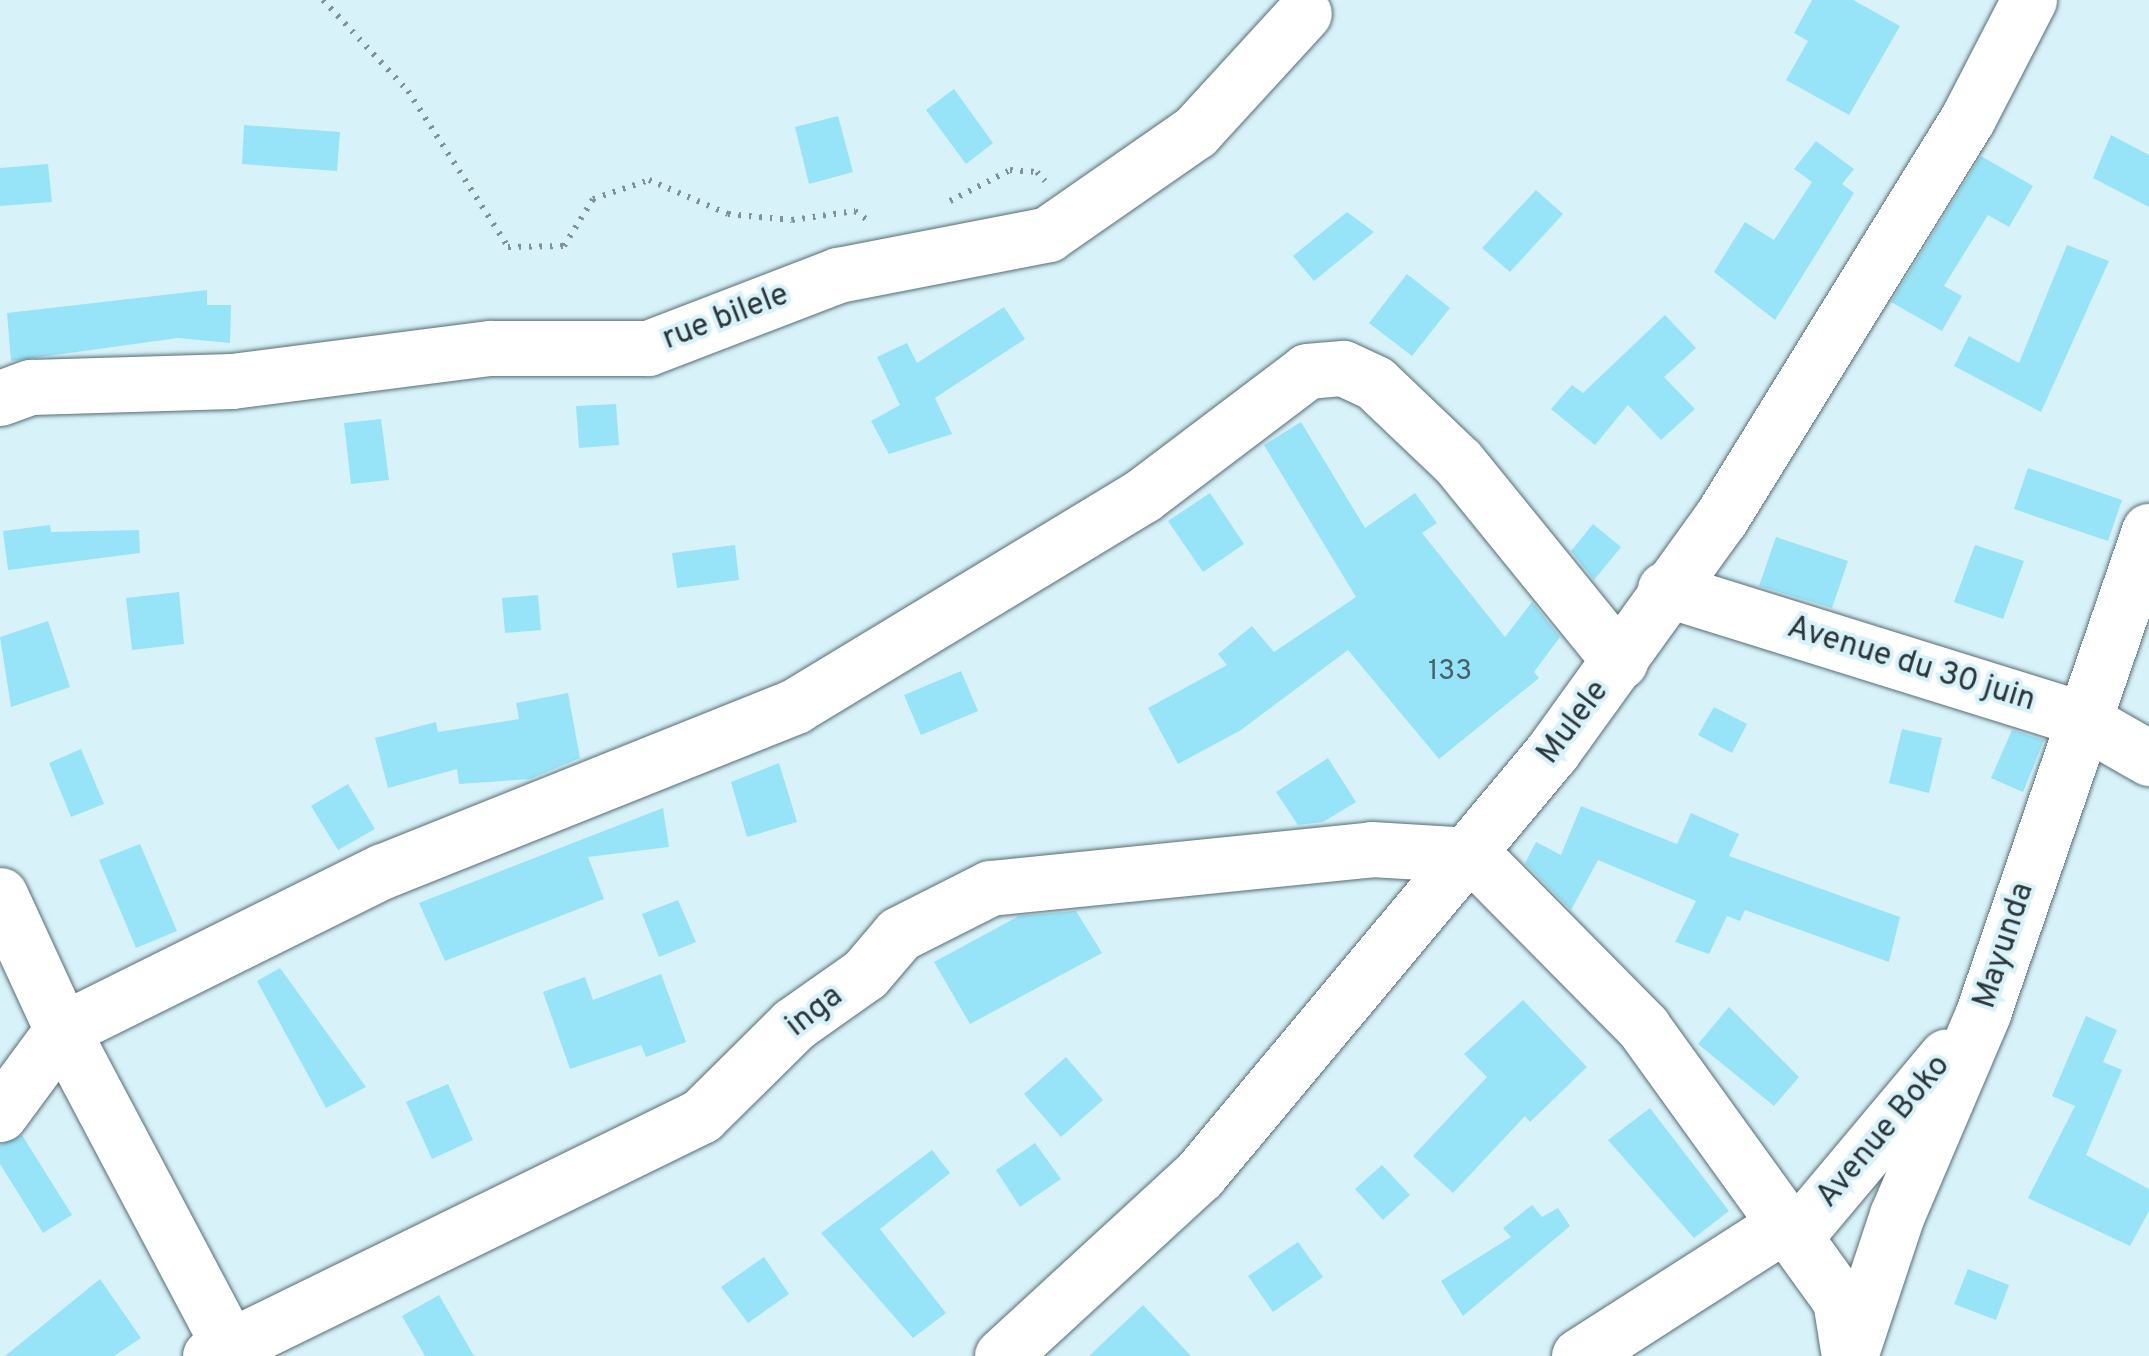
<!DOCTYPE html>
<style>
body{margin:0}
#map{position:relative;width:2149px;height:1356px;overflow:hidden;background:#d8f2fa;font-family:Overpass,sans-serif}
div>[style]{position:absolute}
.building>*{inset:0;background:#97e3f7}
.path>*{height:6px;margin-top:-3px;transform-origin:0;background:repeating-linear-gradient(90deg,#809297 0 2.5px,transparent 0 10.5px)}
.roads{filter:drop-shadow(0 0 2px #566e74) drop-shadow(0 0 2px #566e74)}
.minor>*{height:55px;margin:-27.5px;padding:0 27.5px;transform-origin:27.5px;border-radius:27.5px;background:#fff}
span{translate:-50% -50%;white-space:nowrap;text-align:center;line-height:1.15;-webkit-text-stroke:8px #d8f2fa;paint-order:stroke}
.number-label{font-size:28px;color:#466068}
.number-label span{-webkit-text-stroke-width:0}
.street-label{font-size:32px;color:#2b3538}
</style>
<div id="map">
<div class="building">
<i style="clip-path:polygon(1812px 0,1853px 0,1900px 26px,1849px 115px,1786px 80px,1808px 41px,1794px 33px)"></i>
<i style="clip-path:polygon(954px 89px,993px 143px,966px 164px,926px 110px)"></i>
<i style="clip-path:polygon(838px 116px,853px 172px,809px 184px,795px 127px)"></i>
<i style="clip-path:polygon(244px 125px,340px 132px,337px 171px,242px 164px)"></i>
<i style="clip-path:polygon(2111px 135px,2149px 155px,2149px 207px,2093px 178px)"></i>
<i style="clip-path:polygon(1816px 141px,1854px 169px,1842px 184px,1854px 193px,1775px 320px,1714px 272px,1745px 222px,1774px 240px,1812px 182px,1794px 169px)"></i>
<i style="clip-path:polygon(1981px 156px,2033px 186px,2009px 227px,1988px 215px,1944px 286px,1962px 296px,1942px 331px,1891px 302px)"></i>
<i style="clip-path:polygon(48px 164px,52px 202px,0 206px,0 168px)"></i>
<i style="clip-path:polygon(1536px 190px,1563px 214px,1510px 272px,1482px 248px)"></i>
<i style="clip-path:polygon(1347px 212px,1374px 232px,1314px 281px,1293px 256px)"></i>
<i style="clip-path:polygon(2067px 245px,2109px 261px,2041px 412px,1954px 366px,1969px 336px,2019px 363px)"></i>
<i style="clip-path:polygon(1407px 274px,1450px 308px,1412px 356px,1369px 323px)"></i>
<i style="clip-path:polygon(207px 290px,207px 305px,231px 305px,230px 343px,178px 338px,11px 361px,7px 313px)"></i>
<i style="clip-path:polygon(1004px 307px,1025px 339px,935px 398px,952px 434px,889px 454px,871px 421px,900px 405px,877px 357px,907px 343px,917px 363px)"></i>
<i style="clip-path:polygon(1665px 315px,1696px 348px,1664px 377px,1695px 409px,1661px 440px,1628px 405px,1595px 445px,1551px 409px,1572px 385px,1583px 393px)"></i>
<i style="clip-path:polygon(616px 404px,619px 445px,579px 448px,576px 406px)"></i>
<i style="clip-path:polygon(381px 419px,389px 480px,351px 484px,344px 423px)"></i>
<i style="clip-path:polygon(1301px 422px,1365px 528px,1415px 493px,1437px 523px,1422px 533px,1505px 637px,1532px 602px,1560px 637px,1534px 672px,1539px 678px,1439px 759px,1348px 650px,1241px 730px,1178px 764px,1148px 708px,1227px 665px,1218px 654px,1252px 626px,1274px 652px,1356px 597px,1264px 445px)"></i>
<i style="clip-path:polygon(2028px 468px,2122px 500px,2108px 541px,2014px 509px)"></i>
<i style="clip-path:polygon(1210px 493px,1244px 544px,1203px 572px,1168px 521px)"></i>
<i style="clip-path:polygon(1593px 524px,1621px 547px,1594px 580px,1571px 551px)"></i>
<i style="clip-path:polygon(50px 525px,51px 532px,139px 530px,140px 553px,8px 570px,3px 531px)"></i>
<i style="clip-path:polygon(1776px 537px,1848px 561px,1832px 608px,1759px 586px)"></i>
<i style="clip-path:polygon(735px 545px,739px 580px,677px 588px,672px 553px)"></i>
<i style="clip-path:polygon(1975px 545px,2024px 561px,2003px 619px,1954px 602px)"></i>
<i style="clip-path:polygon(179px 592px,184px 644px,132px 650px,126px 598px)"></i>
<i style="clip-path:polygon(538px 595px,541px 630px,505px 633px,502px 598px)"></i>
<i style="clip-path:polygon(48px 621px,70px 687px,11px 707px,0 637px)"></i>
<i style="clip-path:polygon(961px 671px,978px 711px,921px 735px,904px 695px)"></i>
<i style="clip-path:polygon(568px 693px,580px 758px,530px 779px,459px 784px,457px 769px,388px 788px,375px 738px,436px 722px,438px 732px,519px 719px,516px 703px)"></i>
<i style="clip-path:polygon(1714px 707px,1747px 724px,1732px 753px,1698px 735px)"></i>
<i style="clip-path:polygon(1902px 729px,1942px 738px,1929px 793px,1889px 783px)"></i>
<i style="clip-path:polygon(2012px 730px,2044px 740px,2023px 792px,1991px 778px)"></i>
<i style="clip-path:polygon(81px 749px,104px 804px,71px 817px,49px 763px)"></i>
<i style="clip-path:polygon(1328px 758px,1356px 802px,1323px 822px,1298px 825px,1276px 792px)"></i>
<i style="clip-path:polygon(779px 763px,797px 822px,747px 837px,731px 782px)"></i>
<i style="clip-path:polygon(348px 784px,375px 829px,338px 850px,311px 806px)"></i>
<i style="clip-path:polygon(1581px 806px,1677px 844px,1691px 813px,1739px 834px,1729px 856px,1900px 917px,1889px 962px,1745px 910px,1740px 921px,1727px 916px,1709px 954px,1675px 942px,1696px 901px,1598px 860px,1571px 910px,1525px 863px,1536px 842px,1561px 855px)"></i>
<i style="clip-path:polygon(663px 808px,669px 847px,588px 857px,604px 899px,445px 961px,419px 903px)"></i>
<i style="clip-path:polygon(140px 844px,177px 931px,136px 948px,99px 860px)"></i>
<i style="clip-path:polygon(678px 900px,696px 942px,659px 957px,642px 914px)"></i>
<i style="clip-path:polygon(1076px 911px,1102px 953px,970px 1024px,934px 962px,1019px 916px)"></i>
<i style="clip-path:polygon(280px 968px,366px 1087px,326px 1108px,257px 981px)"></i>
<i style="clip-path:polygon(661px 974px,686px 1042px,646px 1057px,641px 1045px,570px 1069px,543px 992px,585px 977px,593px 1000px)"></i>
<i style="clip-path:polygon(1523px 1000px,1587px 1067px,1530px 1122px,1525px 1116px,1453px 1193px,1413px 1156px,1487px 1077px,1464px 1054px)"></i>
<i style="clip-path:polygon(1729px 1007px,1799px 1077px,1774px 1106px,1698px 1044px)"></i>
<i style="clip-path:polygon(2086px 1016px,2117px 1030px,2103px 1062px,2122px 1070px,2086px 1155px,2149px 1189px,2149px 1211px,2130px 1246px,2028px 1198px,2075px 1106px,2052px 1096px)"></i>
<i style="clip-path:polygon(1066px 1057px,1103px 1100px,1061px 1137px,1024px 1094px)"></i>
<i style="clip-path:polygon(448px 1084px,473px 1140px,432px 1159px,406px 1102px)"></i>
<i style="clip-path:polygon(1650px 1108px,1729px 1211px,1694px 1238px,1608px 1140px)"></i>
<i style="clip-path:polygon(22px 1135px,72px 1215px,43px 1233px,0 1164px,0 1145px)"></i>
<i style="clip-path:polygon(1035px 1143px,1061px 1179px,1020px 1207px,996px 1170px)"></i>
<i style="clip-path:polygon(932px 1150px,950px 1173px,880px 1229px,946px 1313px,913px 1338px,821px 1233px)"></i>
<i style="clip-path:polygon(1382px 1165px,1410px 1195px,1383px 1220px,1355px 1189px)"></i>
<i style="clip-path:polygon(1532px 1205px,1542px 1217px,1558px 1208px,1570px 1226px,1463px 1316px,1441px 1281px,1511px 1237px,1503px 1228px)"></i>
<i style="clip-path:polygon(1298px 1242px,1323px 1277px,1273px 1312px,1248px 1276px)"></i>
<i style="clip-path:polygon(764px 1257px,789px 1294px,748px 1323px,721px 1287px)"></i>
<i style="clip-path:polygon(1968px 1269px,2009px 1285px,1996px 1320px,1954px 1304px)"></i>
<i style="clip-path:polygon(100px 1279px,141px 1338px,114px 1356px,5px 1356px)"></i>
<i style="clip-path:polygon(439px 1295px,474px 1356px,425px 1356px,402px 1316px)"></i>
<i style="clip-path:polygon(1143px 1305px,1191px 1356px,1089px 1356px)"></i>
</div>
<div class="path">
<i style="left:323px;top:0;width:125px;rotate:47deg"></i>
<i style="left:408px;top:91px;width:185px;rotate:57.3deg"></i>
<i style="left:508px;top:247px;width:56px;rotate:-1deg"></i>
<i style="left:564px;top:246px;width:55px;rotate:-58.3deg"></i>
<i style="left:593px;top:199px;width:59px;rotate:-18.7deg"></i>
<i style="left:649px;top:180px;width:86px;rotate:23.3deg"></i>
<i style="left:728px;top:214px;width:64px;rotate:5.4deg"></i>
<i style="left:792px;top:220px;width:64px;rotate:-8.1deg"></i>
<i style="left:855px;top:211px;width:14px;rotate:36deg"></i>
<i style="left:950px;top:201px;width:68px;rotate:-27.3deg"></i>
<i style="left:1010px;top:170px;width:27px;rotate:4deg"></i>
<i style="left:1037px;top:172px;width:12px;rotate:48deg"></i>
</div>
<div class="roads">
<div class="minor">
<i style="left:0;top:398px;width:33px;rotate:-20deg"></i>
<i style="left:31px;top:387px;width:201px;rotate:-1.7deg"></i>
<i style="left:232px;top:381px;width:261px;rotate:-7.3deg"></i>
<i style="left:491px;top:348px;width:157px"></i>
<i style="left:648px;top:348px;width:204px;rotate:-21deg"></i>
<i style="left:838px;top:275px;width:214px;rotate:-11deg"></i>
<i style="left:1048px;top:234px;width:179px;rotate:-34.8deg"></i>
<i style="left:1195px;top:132px;width:161px;rotate:-47.5deg"></i>
<i style="left:1665px;top:589px;width:434px;rotate:17.3deg"></i>
<i style="left:2079px;top:718px;width:81px;rotate:29.7deg"></i>
<i style="left:0;top:895px;width:149px;rotate:65.3deg"></i>
<i style="left:62px;top:1030px;width:353px;rotate:62.1deg"></i>
<i style="left:227px;top:1342px;width:24px;rotate:36deg"></i>
<i style="left:0;top:1114px;width:104px;rotate:-53.6deg"></i>
<i style="left:62px;top:1030px;width:358px;rotate:-26.4deg"></i>
<i style="left:383px;top:871px;width:444px;rotate:-21.8deg"></i>
<i style="left:795px;top:706px;width:406px;rotate:-31.2deg"></i>
<i style="left:1142px;top:496px;width:207px;rotate:-37.1deg"></i>
<i style="left:1307px;top:371px;width:36px;rotate:-5deg"></i>
<i style="left:1343px;top:368px;width:35px;rotate:25deg"></i>
<i style="left:1375px;top:383px;width:115px;rotate:43.6deg"></i>
<i style="left:1458px;top:462px;width:257px;rotate:50.9deg"></i>
<i style="left:1852px;top:1350px;width:142px;rotate:-71.6deg"></i>
<i style="left:1897px;top:1215px;width:220px;rotate:-66.9deg"></i>
<i style="left:1983px;top:1013px;width:510px;rotate:-71deg"></i>
<i style="left:210px;top:1356px;width:547px;rotate:-26.05deg"></i>
<i style="left:701px;top:1116px;width:131px;rotate:-44.7deg"></i>
<i style="left:794px;top:1024px;width:87px;rotate:-35.2deg"></i>
<i style="left:865px;top:974px;width:52px;rotate:-49.6deg"></i>
<i style="left:899px;top:934px;width:102px;rotate:-26.8deg"></i>
<i style="left:990px;top:888px;width:383px;rotate:-5.8deg"></i>
<i style="left:1371px;top:849px;width:102px;rotate:3.4deg"></i>
<i style="left:1473px;top:855px;width:242px;rotate:45.3deg"></i>
<i style="left:1643px;top:1027px;width:337px;rotate:54.2deg"></i>
<i style="left:1840px;top:1300px;width:57px;rotate:80.9deg"></i>
<i style="left:1002px;top:1356px;width:268px;rotate:-42.6deg"></i>
<i style="left:1199px;top:1175px;width:551px;rotate:-50.15deg"></i>
<i style="left:1552px;top:752px;width:289px;rotate:-54.2deg"></i>
<i style="left:1721px;top:518px;width:470px;rotate:-58.3deg"></i>
<i style="left:1968px;top:118px;width:133px;rotate:-62.7deg"></i>
<i style="left:1579px;top:1356px;width:247px;rotate:-32.6deg"></i>
<i style="left:1787px;top:1223px;width:15px;rotate:37deg"></i>
<i style="left:1799px;top:1232px;width:229px;rotate:-50deg"></i>
</div>
</div>
<div class="number-label">
<span style="left:1450px;top:672px">133</span>
</div>
<div class="street-label">
<span style="left:726px;top:318px;rotate:-21deg">rue bilele</span>
<span style="left:1911px;top:665px;rotate:17deg">Avenue du 30 juin</span>
<span style="left:1574px;top:723px;rotate:-53deg">Mulele</span>
<span style="left:2005px;top:946px;rotate:-72deg">Mayunda</span>
<span style="left:815px;top:1012px;rotate:-38deg">inga</span>
<span style="left:1884px;top:1132px;rotate:-50deg">Avenue Boko</span>
</div>
</div>
